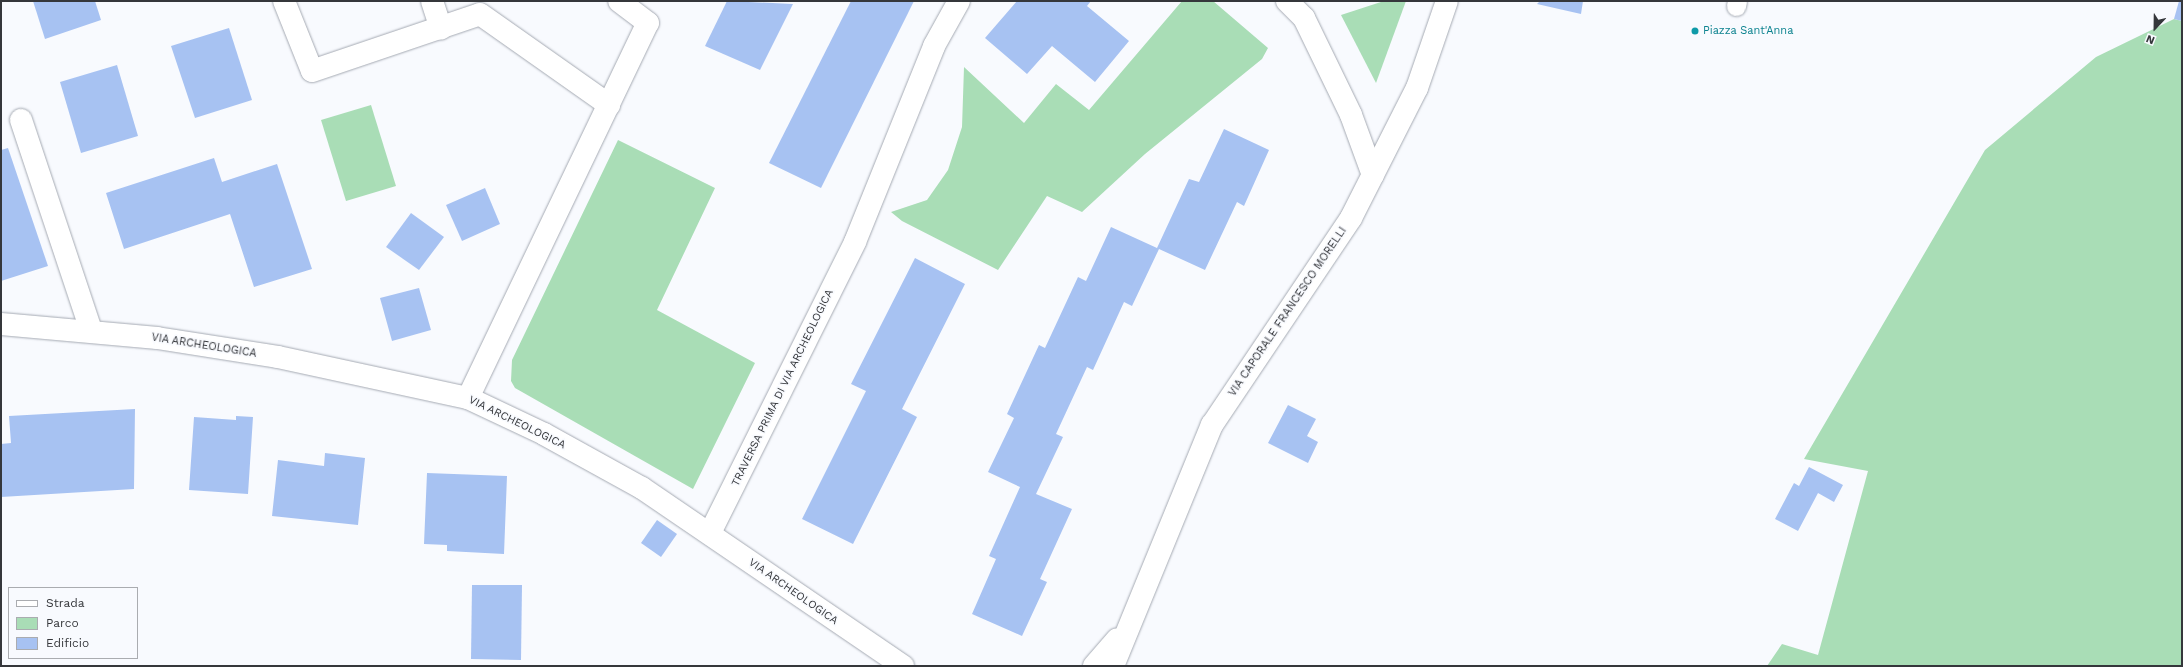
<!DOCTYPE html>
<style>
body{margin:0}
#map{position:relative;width:2183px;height:667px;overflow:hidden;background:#f8fafe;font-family:"Work Sans",sans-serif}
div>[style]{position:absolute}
.green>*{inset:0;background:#a9ddb6}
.building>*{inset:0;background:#a7c2f2}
.roads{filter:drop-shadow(0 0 1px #a5aab3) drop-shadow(0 0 1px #a5aab3)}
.service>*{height:19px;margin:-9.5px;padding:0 9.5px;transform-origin:9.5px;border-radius:9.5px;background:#fff}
.minor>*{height:22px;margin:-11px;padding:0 11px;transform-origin:11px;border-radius:11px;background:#fff}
.dots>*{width:11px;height:11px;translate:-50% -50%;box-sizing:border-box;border:2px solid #f8fafe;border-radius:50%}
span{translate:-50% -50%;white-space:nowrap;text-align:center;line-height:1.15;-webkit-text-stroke:3px #f8fafe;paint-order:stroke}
.culture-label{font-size:11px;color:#0d838f}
.left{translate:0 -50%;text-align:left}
.street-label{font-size:11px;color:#35373b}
.frame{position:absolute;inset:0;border:2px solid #35373b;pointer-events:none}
.legend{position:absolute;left:8px;top:587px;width:130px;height:72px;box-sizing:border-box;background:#f8fafe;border:1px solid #aaacb0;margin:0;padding:5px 7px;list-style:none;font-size:12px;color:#35373b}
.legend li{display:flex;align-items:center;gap:8px;height:20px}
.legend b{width:20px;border:1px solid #aaacb0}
.north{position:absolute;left:2135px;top:8px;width:40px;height:40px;-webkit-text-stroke:3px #f8fafe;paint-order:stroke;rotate:202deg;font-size:11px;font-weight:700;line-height:16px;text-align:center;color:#35373b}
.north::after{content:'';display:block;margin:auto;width:14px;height:18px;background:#35373b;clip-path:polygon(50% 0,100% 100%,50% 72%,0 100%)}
</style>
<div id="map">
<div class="green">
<i style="clip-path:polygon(1182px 1px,1213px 1px,1268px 48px,1262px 59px,1145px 154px,1082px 212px,1047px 196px,998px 270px,902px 221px,891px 212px,927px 200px,948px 170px,962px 127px,964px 67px,1024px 123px,1056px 84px,1089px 110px)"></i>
<i style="clip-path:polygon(1384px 1px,1406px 1px,1376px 83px,1341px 15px)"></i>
<i style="clip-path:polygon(2174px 19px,2182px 21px,2182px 666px,1767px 666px,1782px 644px,1818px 655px,1868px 471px,1804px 459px,1985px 150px,2096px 57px)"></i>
<i style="clip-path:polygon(371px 105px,396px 186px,346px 201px,321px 120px)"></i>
<i style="clip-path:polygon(618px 140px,715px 188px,657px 310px,755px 363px,693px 489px,515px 388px,511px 381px,512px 360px)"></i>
</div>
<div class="building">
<i style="clip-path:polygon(33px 1px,95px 1px,101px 20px,45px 39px)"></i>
<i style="clip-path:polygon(727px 1px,793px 4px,760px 70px,705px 46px)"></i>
<i style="clip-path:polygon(851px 1px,914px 1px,821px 188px,769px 163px)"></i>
<i style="clip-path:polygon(1017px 1px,1091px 1px,1087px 6px,1129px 41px,1095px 82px,1052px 46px,1027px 74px,985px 38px)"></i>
<i style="clip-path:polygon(1540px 1px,1583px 1px,1581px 14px,1537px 4px)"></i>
<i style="clip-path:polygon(2179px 1px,2182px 1px,2182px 21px,2174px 19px)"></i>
<i style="clip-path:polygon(229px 28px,252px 100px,195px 118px,171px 46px)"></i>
<i style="clip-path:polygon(117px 65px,138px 136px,81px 153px,60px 82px)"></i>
<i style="clip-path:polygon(1224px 129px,1269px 150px,1244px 206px,1237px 202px,1205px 270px,1159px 249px,1132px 306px,1124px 302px,1093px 370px,1087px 367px,1056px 434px,1063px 437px,1036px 494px,1072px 509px,1040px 579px,1047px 582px,1022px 636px,972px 614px,996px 559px,989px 556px,1020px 487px,988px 472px,1014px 418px,1007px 414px,1039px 345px,1045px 348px,1078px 277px,1086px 281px,1111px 227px,1157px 248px,1189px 179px,1199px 182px)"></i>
<i style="clip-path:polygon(8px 148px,48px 266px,1px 281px,1px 150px)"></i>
<i style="clip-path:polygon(214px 158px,222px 182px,277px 164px,312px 269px,254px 287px,230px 214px,124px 249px,106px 193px)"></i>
<i style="clip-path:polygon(485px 188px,500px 224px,462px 241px,446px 205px)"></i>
<i style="clip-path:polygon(411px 213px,444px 237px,419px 270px,386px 247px)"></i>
<i style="clip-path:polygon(915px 258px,965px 284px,902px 409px,917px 417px,853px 544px,802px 519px,866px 391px,851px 384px)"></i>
<i style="clip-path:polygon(419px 288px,431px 330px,392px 341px,380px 298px)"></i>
<i style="clip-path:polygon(1288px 405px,1316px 419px,1307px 436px,1318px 442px,1308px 463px,1268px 443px)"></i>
<i style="clip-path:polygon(135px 409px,134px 489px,1px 497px,1px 444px,11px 443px,9px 416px)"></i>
<i style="clip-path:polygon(236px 416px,253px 417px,248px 494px,189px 490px,194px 417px,236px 420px)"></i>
<i style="clip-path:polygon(325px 453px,365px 458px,358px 525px,272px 516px,278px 460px,324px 466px)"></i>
<i style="clip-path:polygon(1809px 467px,1843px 485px,1834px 502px,1818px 493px,1798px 531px,1775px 519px,1794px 483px,1799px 486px)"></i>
<i style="clip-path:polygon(427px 473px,507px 476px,504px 554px,447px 551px,447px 545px,424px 544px)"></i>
<i style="clip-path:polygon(657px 520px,677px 534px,661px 557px,641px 543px)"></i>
<i style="clip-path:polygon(472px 585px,522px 585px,521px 660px,471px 659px)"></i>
</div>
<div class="roads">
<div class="service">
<i style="left:1736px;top:6px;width:5px;rotate:-79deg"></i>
</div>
<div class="minor">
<i style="left:284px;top:1px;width:75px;rotate:68.2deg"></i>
<i style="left:312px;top:71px;width:177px;rotate:-18.7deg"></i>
<i style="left:480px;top:14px;width:158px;rotate:35.2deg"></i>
<i style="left:432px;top:1px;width:29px;rotate:72deg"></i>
<i style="left:1287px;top:1px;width:24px;rotate:45deg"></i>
<i style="left:1304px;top:18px;width:108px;rotate:64.1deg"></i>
<i style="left:1351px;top:115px;width:64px;rotate:69.9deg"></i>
<i style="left:21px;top:120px;width:222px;rotate:71.6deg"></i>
<i style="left:1px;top:324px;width:157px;rotate:5.1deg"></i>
<i style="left:157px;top:338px;width:122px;rotate:8.9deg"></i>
<i style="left:278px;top:357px;width:194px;rotate:12.2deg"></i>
<i style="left:468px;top:398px;width:84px;rotate:25.3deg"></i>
<i style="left:544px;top:434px;width:112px;rotate:28.9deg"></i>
<i style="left:642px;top:488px;width:316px;rotate:34.3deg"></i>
<i style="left:468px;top:398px;width:416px;rotate:-64.4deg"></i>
<i style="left:648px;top:23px;width:36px;rotate:-143deg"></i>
<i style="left:710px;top:533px;width:325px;rotate:-63.5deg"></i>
<i style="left:855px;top:242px;width:211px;rotate:-68deg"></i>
<i style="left:934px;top:46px;width:51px;rotate:-60.9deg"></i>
<i style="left:1094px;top:666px;width:35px;rotate:-49deg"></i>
<i style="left:1113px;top:666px;width:261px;rotate:-67.7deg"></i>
<i style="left:1212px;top:425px;width:249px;rotate:-56.1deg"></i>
<i style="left:1351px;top:218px;width:146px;rotate:-63.1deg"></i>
<i style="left:1417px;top:88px;width:92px;rotate:-71deg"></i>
</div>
</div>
<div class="dots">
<i style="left:1695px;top:31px;background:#0f9aa8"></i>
</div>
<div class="culture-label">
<span class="left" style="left:1703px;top:31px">Piazza Sant'Anna</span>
</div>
<div class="street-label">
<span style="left:1288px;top:312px;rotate:-56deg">VIA CAPORALE FRANCESCO MORELLI</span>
<span style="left:204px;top:346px;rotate:9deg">VIA ARCHEOLOGICA</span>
<span style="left:783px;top:388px;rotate:-64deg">TRAVERSA PRIMA DI VIA ARCHEOLOGICA</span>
<span style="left:517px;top:423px;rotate:26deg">VIA ARCHEOLOGICA</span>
<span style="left:793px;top:592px;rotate:35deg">VIA ARCHEOLOGICA</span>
</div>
<div class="frame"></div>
<ul class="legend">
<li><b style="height:5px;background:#fff"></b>Strada</li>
<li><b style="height:11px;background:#a9ddb6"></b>Parco</li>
<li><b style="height:11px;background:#a7c2f2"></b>Edificio</li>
</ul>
<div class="north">N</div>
</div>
